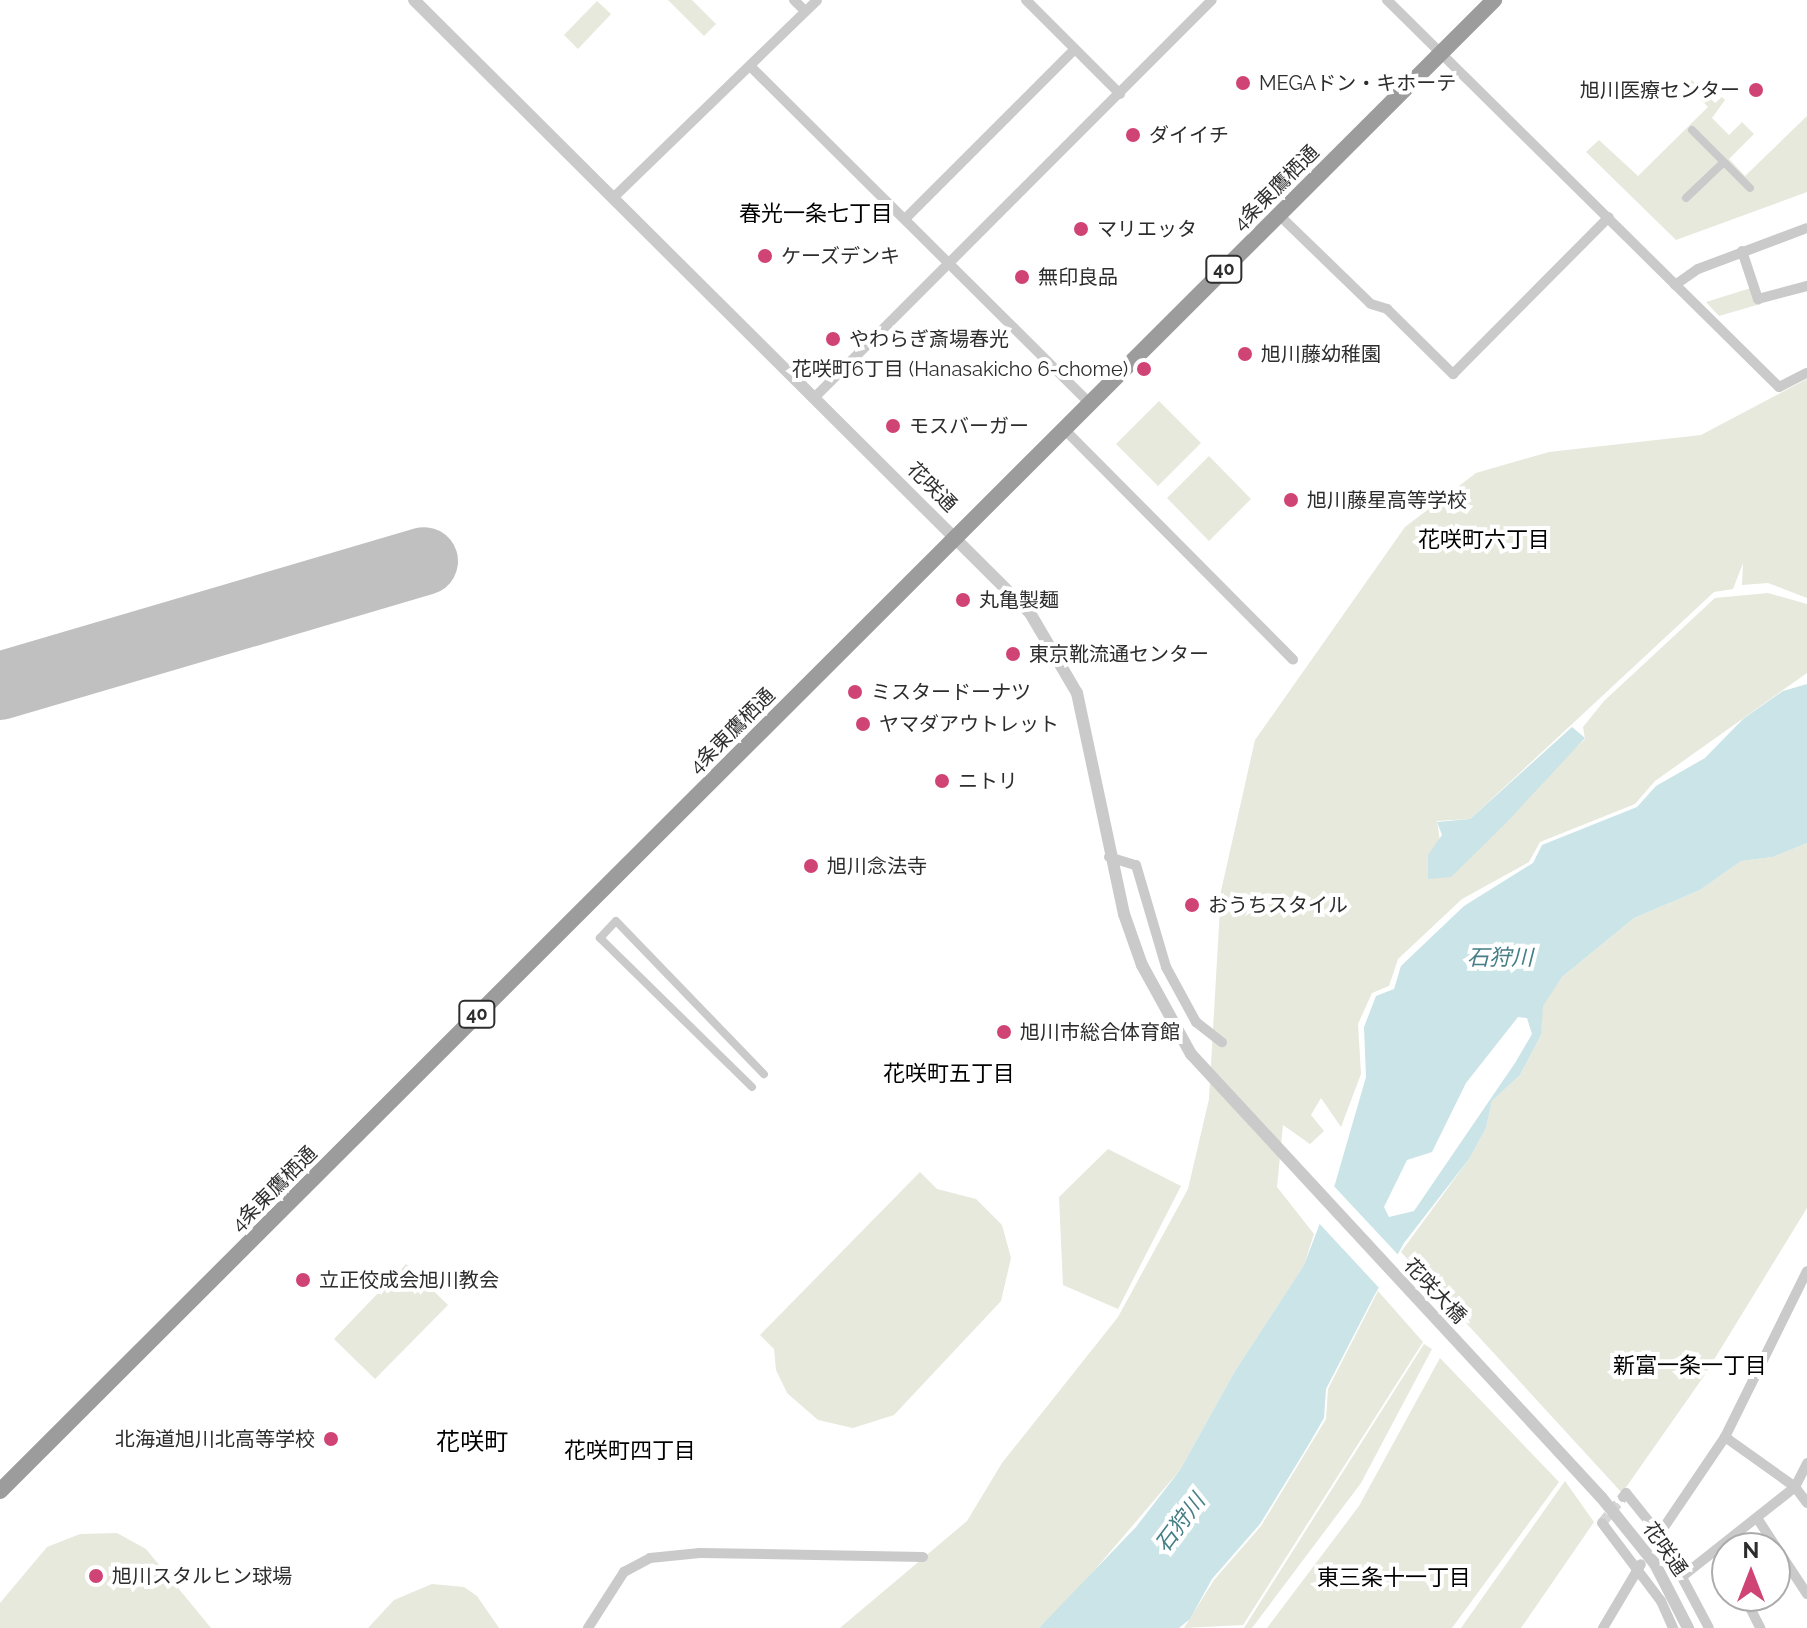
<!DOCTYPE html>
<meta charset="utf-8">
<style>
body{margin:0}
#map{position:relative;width:1807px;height:1628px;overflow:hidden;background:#fff;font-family:Raleway,"Noto Sans JP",sans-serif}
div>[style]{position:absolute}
.green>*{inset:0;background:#e6e9dc}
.water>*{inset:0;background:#cae4e7}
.pier>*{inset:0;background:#fff}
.runway>*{height:68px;margin:-34px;padding:0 34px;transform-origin:34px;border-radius:34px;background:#c0c0c0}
.minor-tunnel>*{height:10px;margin-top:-5px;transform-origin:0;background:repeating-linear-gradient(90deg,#d5d5d5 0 10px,transparent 0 15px)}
.pedestrian>*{height:8px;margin:-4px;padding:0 4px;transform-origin:4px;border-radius:4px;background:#cacaca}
.minor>*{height:10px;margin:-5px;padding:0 5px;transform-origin:5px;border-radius:5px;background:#cacaca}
.tertiary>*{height:12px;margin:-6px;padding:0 6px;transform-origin:6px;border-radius:6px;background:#cacaca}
.trunk>*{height:16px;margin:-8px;padding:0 8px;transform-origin:8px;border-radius:8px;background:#9c9c9c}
.dots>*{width:22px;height:22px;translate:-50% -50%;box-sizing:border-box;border:4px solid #fff;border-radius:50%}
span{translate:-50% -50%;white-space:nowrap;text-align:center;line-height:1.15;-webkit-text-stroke:8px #fff;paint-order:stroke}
.shield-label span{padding:2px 6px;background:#fff;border:2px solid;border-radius:6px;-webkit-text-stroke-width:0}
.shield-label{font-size:18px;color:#2d2d2d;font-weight:700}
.poi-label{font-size:20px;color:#2d2d2d}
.left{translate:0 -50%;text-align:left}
.right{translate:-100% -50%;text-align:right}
.street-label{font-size:20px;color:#2d2d2d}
.neighbourhood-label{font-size:22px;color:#000}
.water-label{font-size:22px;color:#457e85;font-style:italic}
.quarter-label{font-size:24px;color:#000}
.north{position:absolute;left:1711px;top:1532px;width:80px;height:80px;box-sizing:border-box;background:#fff;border:2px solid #ababab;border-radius:50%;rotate:0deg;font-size:22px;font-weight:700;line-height:32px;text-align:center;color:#2d2d2d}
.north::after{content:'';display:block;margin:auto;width:28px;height:36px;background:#d04375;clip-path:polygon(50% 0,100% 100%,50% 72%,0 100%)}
</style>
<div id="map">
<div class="green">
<i style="clip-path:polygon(668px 0,692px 0,716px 24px,704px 36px)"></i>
<i style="clip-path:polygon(597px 1px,611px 14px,578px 49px,564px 35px)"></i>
<i style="clip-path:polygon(1692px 80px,1715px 103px,1722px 97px,1725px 100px,1712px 118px,1729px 135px,1742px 122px,1754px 134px,1729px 159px,1745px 176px,1807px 116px,1807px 192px,1676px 240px,1586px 152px,1599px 140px,1638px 176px,1708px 107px,1687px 85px)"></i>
<i style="clip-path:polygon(1754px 287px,1760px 304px,1719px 316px,1706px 302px)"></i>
<i style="clip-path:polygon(1807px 379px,1807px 598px,1768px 583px,1742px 585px,1743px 563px,1733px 589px,1714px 592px,1470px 819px,1437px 821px,1440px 841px,1428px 855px,1553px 769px,1585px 739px,1583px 727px,1604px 701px,1715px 598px,1768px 593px,1807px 604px,1807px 673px,1655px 781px,1635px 804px,1540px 842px,1529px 862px,1462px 899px,1398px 959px,1389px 986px,1372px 993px,1358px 1024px,1361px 1074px,1341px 1127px,1321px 1098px,1311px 1115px,1324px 1131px,1310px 1144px,1283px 1125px,1277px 1187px,1314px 1234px,1304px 1265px,1235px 1371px,1180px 1470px,1069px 1600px,1039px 1628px,840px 1628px,967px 1521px,1002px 1463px,1118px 1317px,1188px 1189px,1209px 1099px,1221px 891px,1255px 740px,1405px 527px,1476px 473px,1549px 452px,1701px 435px)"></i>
<i style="clip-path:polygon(1159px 401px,1201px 443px,1158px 486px,1116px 444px)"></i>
<i style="clip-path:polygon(1209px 456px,1251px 499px,1209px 541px,1167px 498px)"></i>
<i style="clip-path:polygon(1807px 843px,1807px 1208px,1704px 1376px,1622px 1493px,1401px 1252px,1469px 1159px,1486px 1128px,1492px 1101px,1520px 1075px,1541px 1035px,1542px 1006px,1562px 977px,1634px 918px,1700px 890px,1741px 861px,1773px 857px)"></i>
<i style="clip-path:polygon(1108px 1149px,1181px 1186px,1118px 1309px,1063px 1285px,1059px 1197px)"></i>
<i style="clip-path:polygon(920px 1172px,937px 1189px,976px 1199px,1002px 1225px,1011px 1258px,1001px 1301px,894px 1415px,853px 1428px,818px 1420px,787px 1393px,776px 1370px,774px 1349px,760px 1335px)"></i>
<i style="clip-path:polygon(406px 1264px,448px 1305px,375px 1379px,334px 1339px)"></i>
<i style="clip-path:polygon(1378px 1291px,1423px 1342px,1243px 1625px,1184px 1628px,1214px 1580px,1261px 1526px,1326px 1419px,1328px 1389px)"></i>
<i style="clip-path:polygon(1424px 1344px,1432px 1349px,1361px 1483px,1252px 1628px,1244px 1628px)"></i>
<i style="clip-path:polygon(1440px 1358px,1559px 1482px,1452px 1628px,1267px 1628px,1359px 1506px)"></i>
<i style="clip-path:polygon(1565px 1481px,1594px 1522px,1521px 1628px,1461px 1628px)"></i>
<i style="clip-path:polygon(117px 1533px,146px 1549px,211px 1628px,0 1628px,0 1603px,47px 1547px,80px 1534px)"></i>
<i style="clip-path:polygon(432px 1584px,464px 1587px,477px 1596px,499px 1628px,368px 1628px,394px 1600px)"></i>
</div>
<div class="water">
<i style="clip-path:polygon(evenodd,1807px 684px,1807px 843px,1773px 857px,1741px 861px,1700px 890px,1634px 918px,1562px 977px,1543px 1006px,1541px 1035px,1520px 1075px,1492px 1101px,1486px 1128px,1469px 1159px,1404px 1243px,1374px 1296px,1326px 1389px,1324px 1418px,1306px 1449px,1260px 1524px,1212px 1579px,1190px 1619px,1179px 1628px,1039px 1628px,1136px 1527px,1180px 1470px,1235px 1371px,1304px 1265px,1335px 1184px,1366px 1077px,1364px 1027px,1376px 996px,1394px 989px,1401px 966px,1464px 906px,1533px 863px,1542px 845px,1637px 807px,1656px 786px,1705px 758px,1743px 719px,1783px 691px,1807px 684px,1518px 1017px,1527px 1018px,1532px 1034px,1515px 1063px,1414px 1211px,1389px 1217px,1384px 1207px,1407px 1160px,1432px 1152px,1466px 1083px,1518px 1017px)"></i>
<i style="clip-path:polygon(1572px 727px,1585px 738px,1505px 824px,1451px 877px,1428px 879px,1428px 855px,1442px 835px,1437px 822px,1470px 819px)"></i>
</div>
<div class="pier">
<i style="clip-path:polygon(1331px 1183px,1402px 1259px,1382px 1291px,1316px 1220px)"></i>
</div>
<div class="runway">
<i style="left:0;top:686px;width:442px;rotate:-16.4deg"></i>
</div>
<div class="minor-tunnel">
<i style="left:1602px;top:1523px;width:33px;rotate:-51deg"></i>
</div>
<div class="pedestrian">
<i style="left:1692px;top:130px;width:82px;rotate:45deg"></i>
<i style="left:1686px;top:198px;width:52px;rotate:-43.5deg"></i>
<i style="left:752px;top:1087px;width:213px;rotate:-135.6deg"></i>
<i style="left:600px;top:938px;width:23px;rotate:-47deg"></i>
<i style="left:616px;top:921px;width:213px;rotate:46deg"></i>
</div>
<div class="minor">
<i style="left:794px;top:0;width:16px;rotate:45deg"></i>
<i style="left:1026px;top:0;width:133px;rotate:45deg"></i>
<i style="left:1387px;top:0;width:551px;rotate:44.63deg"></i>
<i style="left:1779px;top:387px;width:31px;rotate:-27deg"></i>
<i style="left:750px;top:66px;width:479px;rotate:44.8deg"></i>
<i style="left:613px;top:198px;width:284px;rotate:-44.1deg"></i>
<i style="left:1278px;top:214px;width:129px;rotate:44.1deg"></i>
<i style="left:1371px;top:304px;width:17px;rotate:17deg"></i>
<i style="left:1387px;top:309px;width:93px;rotate:44.6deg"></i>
<i style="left:1453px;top:374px;width:221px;rotate:-45.2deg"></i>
<i style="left:905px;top:219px;width:240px;rotate:-45deg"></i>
<i style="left:1742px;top:251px;width:51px;rotate:71.6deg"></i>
<i style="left:1758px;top:299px;width:51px;rotate:-14.9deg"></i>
<i style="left:1675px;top:285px;width:28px;rotate:-35deg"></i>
<i style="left:1698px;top:269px;width:116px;rotate:-20.6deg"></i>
<i style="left:815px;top:397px;width:561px;rotate:-45deg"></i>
<i style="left:1064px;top:429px;width:325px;rotate:45.2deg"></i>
<i style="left:1109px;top:857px;width:28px;rotate:17deg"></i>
<i style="left:1136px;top:865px;width:106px;rotate:73.6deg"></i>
<i style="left:1166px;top:967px;width:63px;rotate:61.4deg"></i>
<i style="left:1196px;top:1022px;width:33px;rotate:38deg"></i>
<i style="left:1725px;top:1437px;width:86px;rotate:35.5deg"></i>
<i style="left:1795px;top:1487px;width:20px;rotate:53deg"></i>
<i style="left:1623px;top:1497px;width:5px;rotate:-53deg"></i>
<i style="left:1626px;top:1493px;width:53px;rotate:51.2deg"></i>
<i style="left:1659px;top:1534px;width:106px;rotate:62deg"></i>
<i style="left:1757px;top:1518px;width:91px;rotate:56.7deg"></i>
<i style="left:1602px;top:1523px;width:98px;rotate:52.9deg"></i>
<i style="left:1661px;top:1601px;width:30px;rotate:66deg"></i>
<i style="left:1656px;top:1539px;width:123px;rotate:-55.9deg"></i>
<i style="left:1725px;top:1437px;width:185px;rotate:-63.7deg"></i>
<i style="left:1721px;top:1549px;width:13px;rotate:63deg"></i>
<i style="left:1684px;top:1575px;width:142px;rotate:-38.4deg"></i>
<i style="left:1795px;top:1487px;width:27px;rotate:-63deg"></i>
<i style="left:1744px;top:1596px;width:36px;rotate:63deg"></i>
<i style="left:588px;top:1628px;width:67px;rotate:-57.3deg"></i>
<i style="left:624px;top:1572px;width:30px;rotate:-28deg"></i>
<i style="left:650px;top:1558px;width:50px;rotate:-5.7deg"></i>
<i style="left:700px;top:1553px;width:223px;rotate:1deg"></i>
<i style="left:1603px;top:1628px;width:74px;rotate:-59.3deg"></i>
</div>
<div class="tertiary">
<i style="left:414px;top:0;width:869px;rotate:44.86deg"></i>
<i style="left:1030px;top:613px;width:93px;rotate:59.6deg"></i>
<i style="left:1077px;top:693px;width:226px;rotate:78deg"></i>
<i style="left:1124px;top:914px;width:54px;rotate:70.6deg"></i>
<i style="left:1142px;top:965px;width:102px;rotate:61.2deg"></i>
<i style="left:1191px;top:1054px;width:604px;rotate:47.22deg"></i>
<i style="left:1601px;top:1497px;width:86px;rotate:51.1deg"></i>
<i style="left:1655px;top:1564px;width:72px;rotate:62.7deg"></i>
</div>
<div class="trunk">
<i style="left:0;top:1491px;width:2111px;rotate:-44.94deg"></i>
</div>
<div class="dots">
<i style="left:1243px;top:83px;background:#d04375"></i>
<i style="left:1756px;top:90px;background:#d04375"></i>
<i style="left:1133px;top:135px;background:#d04375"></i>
<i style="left:1081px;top:229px;background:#d04375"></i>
<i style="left:765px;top:256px;background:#d04375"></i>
<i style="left:1022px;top:277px;background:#d04375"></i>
<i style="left:833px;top:339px;background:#d04375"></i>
<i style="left:1245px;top:354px;background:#d04375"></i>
<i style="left:1144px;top:369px;background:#d04375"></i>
<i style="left:893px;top:426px;background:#d04375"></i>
<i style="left:1291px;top:500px;background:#d04375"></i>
<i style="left:963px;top:600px;background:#d04375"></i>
<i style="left:1013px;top:654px;background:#d04375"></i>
<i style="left:855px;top:692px;background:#d04375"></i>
<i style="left:863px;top:724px;background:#d04375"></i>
<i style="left:942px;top:781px;background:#d04375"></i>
<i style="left:811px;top:866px;background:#d04375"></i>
<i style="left:1192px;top:905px;background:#d04375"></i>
<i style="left:1004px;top:1032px;background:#d04375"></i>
<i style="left:303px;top:1280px;background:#d04375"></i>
<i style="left:331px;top:1439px;background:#d04375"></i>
<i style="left:96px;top:1576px;background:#d04375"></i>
</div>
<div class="shield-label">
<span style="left:1224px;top:269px">40</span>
<span style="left:477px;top:1014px">40</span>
</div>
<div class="poi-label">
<span class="left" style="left:1259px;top:83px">MEGAドン・キホーテ</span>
<span class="right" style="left:1740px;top:90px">旭川医療センター</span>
<span class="left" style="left:1149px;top:135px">ダイイチ</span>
<span class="left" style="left:1097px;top:229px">マリエッタ</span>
<span class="left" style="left:781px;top:256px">ケーズデンキ</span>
<span class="left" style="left:1038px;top:277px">無印良品</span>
<span class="left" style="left:849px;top:339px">やわらぎ斎場春光</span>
<span class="left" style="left:1261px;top:354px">旭川藤幼稚園</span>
<span class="right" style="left:1128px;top:369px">花咲町6丁目 (Hanasakicho 6-chome)</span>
<span class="left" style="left:909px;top:426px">モスバーガー</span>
<span class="left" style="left:1307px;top:500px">旭川藤星高等学校</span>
<span class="left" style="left:979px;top:600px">丸亀製麺</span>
<span class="left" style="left:1029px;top:654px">東京靴流通センター</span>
<span class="left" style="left:871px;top:692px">ミスタードーナツ</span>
<span class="left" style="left:879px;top:724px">ヤマダアウトレット</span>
<span class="left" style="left:958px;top:781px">ニトリ</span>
<span class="left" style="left:827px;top:866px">旭川念法寺</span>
<span class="left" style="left:1208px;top:905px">おうちスタイル</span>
<span class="left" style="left:1020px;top:1032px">旭川市総合体育館</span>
<span class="left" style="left:319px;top:1280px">立正佼成会旭川教会</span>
<span class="right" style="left:315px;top:1439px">北海道旭川北高等学校</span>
<span class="left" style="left:112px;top:1576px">旭川スタルヒン球場</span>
</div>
<div class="street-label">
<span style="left:1276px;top:188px;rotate:-45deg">4条東鷹栖通</span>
<span style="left:932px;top:487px;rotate:45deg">花咲通</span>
<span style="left:732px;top:731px;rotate:-45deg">4条東鷹栖通</span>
<span style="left:274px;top:1189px;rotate:-45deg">4条東鷹栖通</span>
<span style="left:1435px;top:1291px;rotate:47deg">花咲大橋</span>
<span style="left:1665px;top:1549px;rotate:55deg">花咲通</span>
</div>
<div class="neighbourhood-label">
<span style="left:816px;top:214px">春光一条七丁目</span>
<span style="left:1484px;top:540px">花咲町六丁目</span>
<span style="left:949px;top:1074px">花咲町五丁目</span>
<span style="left:1690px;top:1366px">新富一条一丁目</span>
<span style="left:630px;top:1451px">花咲町四丁目</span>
<span style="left:1394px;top:1578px">東三条十一丁目</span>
</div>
<div class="water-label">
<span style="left:1500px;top:958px">石狩川</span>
<span style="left:1180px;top:1523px;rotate:-53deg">石狩川</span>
</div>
<div class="quarter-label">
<span style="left:472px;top:1442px">花咲町</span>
</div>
<div class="north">N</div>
</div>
